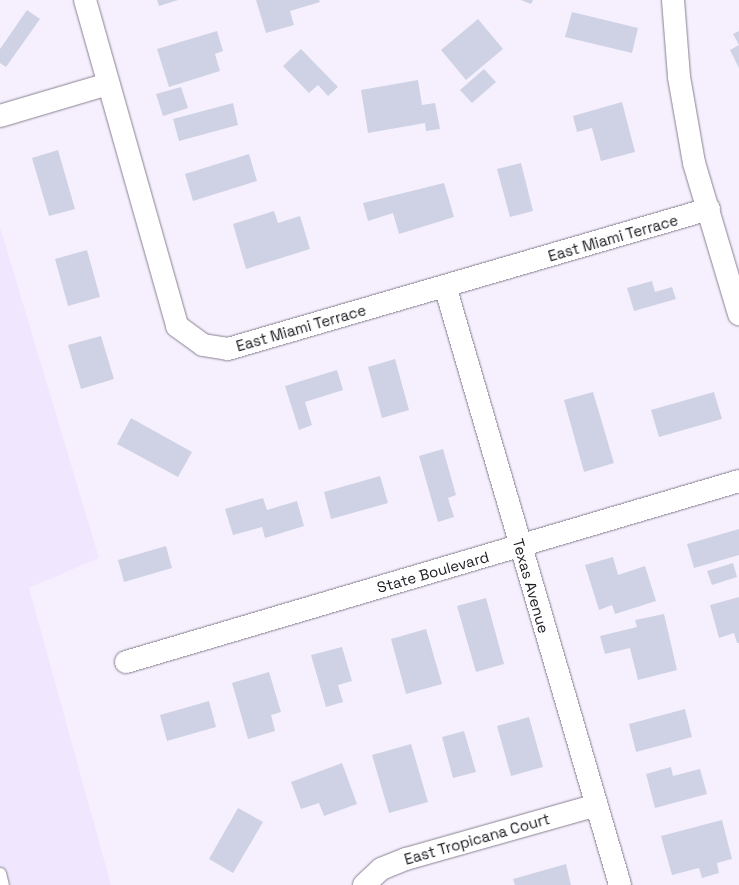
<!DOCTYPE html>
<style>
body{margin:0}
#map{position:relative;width:739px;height:885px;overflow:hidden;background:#f6f0fe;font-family:"Space Grotesk",sans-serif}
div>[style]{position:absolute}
.built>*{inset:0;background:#f0e6fe}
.building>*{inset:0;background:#ced2e4}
.roads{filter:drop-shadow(0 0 1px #888191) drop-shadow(0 0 1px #888191)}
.service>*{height:11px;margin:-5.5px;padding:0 5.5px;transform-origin:5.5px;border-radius:5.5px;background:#fff}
.minor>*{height:22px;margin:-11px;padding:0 11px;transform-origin:11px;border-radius:11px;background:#fff}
span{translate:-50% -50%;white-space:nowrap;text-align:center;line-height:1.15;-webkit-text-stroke:4px #fff;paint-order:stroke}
.street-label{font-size:15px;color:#1c191f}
</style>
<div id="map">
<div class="built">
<i style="clip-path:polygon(0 227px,99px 558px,29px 588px,111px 885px,0 885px)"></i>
</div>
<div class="building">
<i style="clip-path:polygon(157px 0,178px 0,159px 6px)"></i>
<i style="clip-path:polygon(256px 0,319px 0,320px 2px,290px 11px,294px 25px,266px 33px)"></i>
<i style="clip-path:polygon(521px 0,533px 0,531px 4px)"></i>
<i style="clip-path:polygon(27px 10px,40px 19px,6px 67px,0 63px,0 49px)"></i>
<i style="clip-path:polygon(572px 12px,638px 28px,632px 53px,565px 37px)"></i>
<i style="clip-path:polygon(478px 19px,503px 49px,466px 80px,441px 50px)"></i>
<i style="clip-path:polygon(217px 31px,223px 51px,215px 54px,220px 71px,169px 87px,157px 49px)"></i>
<i style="clip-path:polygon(739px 31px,739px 68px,730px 50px,739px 45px,733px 34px)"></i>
<i style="clip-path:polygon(301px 49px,338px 87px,328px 96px,318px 85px,309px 93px,283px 66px)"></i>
<i style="clip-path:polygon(484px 69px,496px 82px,472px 103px,460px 90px)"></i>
<i style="clip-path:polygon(418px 80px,422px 105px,435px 103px,440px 129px,426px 131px,425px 123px,368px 133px,361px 90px)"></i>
<i style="clip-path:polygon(181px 87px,188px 108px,163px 116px,156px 94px)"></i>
<i style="clip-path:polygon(622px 102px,635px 152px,601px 161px,592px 128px,577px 132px,573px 116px)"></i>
<i style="clip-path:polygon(233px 103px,238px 125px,179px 141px,173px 119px)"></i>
<i style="clip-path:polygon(58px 150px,75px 209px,49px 216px,32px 158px)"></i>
<i style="clip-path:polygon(249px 154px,257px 181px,193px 201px,185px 174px)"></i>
<i style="clip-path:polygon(521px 163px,533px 211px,510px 217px,497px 169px)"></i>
<i style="clip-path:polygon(444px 183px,454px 217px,399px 234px,393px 213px,368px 221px,363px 203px)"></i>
<i style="clip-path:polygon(274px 211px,278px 223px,300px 216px,310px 249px,246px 269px,233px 224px)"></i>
<i style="clip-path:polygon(87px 250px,100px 297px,68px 306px,55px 259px)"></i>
<i style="clip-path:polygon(652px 281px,655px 292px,672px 287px,676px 299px,634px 311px,627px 288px)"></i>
<i style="clip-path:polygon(101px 336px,114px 379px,81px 389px,68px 345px)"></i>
<i style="clip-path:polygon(395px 359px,409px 410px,382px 418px,368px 367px)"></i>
<i style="clip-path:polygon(337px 370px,343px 390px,305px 402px,312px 425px,299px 430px,285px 386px)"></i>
<i style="clip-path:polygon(593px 392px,614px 463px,584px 472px,564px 400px)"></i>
<i style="clip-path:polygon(714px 392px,722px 419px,659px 437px,651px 410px)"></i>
<i style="clip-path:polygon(131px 418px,192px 452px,178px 477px,117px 444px)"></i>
<i style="clip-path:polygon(443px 449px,456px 495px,448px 498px,454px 517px,438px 522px,419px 456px)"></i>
<i style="clip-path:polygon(380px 476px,388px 503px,331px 519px,324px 492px)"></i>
<i style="clip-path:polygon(263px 498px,267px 510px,297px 501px,304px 526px,265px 538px,262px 527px,233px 535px,225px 509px)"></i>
<i style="clip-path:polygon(739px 529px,739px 555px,694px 568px,687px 544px)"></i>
<i style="clip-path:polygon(166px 546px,172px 568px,124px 582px,118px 560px)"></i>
<i style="clip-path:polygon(613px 557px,618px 575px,645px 566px,656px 601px,615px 614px,612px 605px,599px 610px,585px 565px)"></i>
<i style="clip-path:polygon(733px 563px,737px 577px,712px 585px,707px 571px)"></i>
<i style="clip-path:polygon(739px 597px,739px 643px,737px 643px,734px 633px,719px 638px,710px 605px)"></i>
<i style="clip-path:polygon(486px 598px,504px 664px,476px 672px,457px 606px)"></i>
<i style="clip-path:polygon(664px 614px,677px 670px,638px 680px,630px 648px,605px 654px,600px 636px,637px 627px,635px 620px)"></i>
<i style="clip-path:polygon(426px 629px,442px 684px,406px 694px,391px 639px)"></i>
<i style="clip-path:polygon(342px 647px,352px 681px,338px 685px,343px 702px,326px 707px,311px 655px)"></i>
<i style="clip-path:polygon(269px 672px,281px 712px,271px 715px,275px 731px,248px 739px,232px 683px)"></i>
<i style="clip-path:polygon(209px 701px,216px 727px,167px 741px,160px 715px)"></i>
<i style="clip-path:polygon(685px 709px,692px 737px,636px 752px,629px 724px)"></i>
<i style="clip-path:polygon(529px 717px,543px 767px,511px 776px,497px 726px)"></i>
<i style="clip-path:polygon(464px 731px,476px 772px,453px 778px,442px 737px)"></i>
<i style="clip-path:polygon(411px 744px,428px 802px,389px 813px,372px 755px)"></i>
<i style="clip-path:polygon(342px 763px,357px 804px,324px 816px,319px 803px,301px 809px,291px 782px)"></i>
<i style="clip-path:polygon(671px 767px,673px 776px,700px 769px,707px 794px,655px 808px,646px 774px)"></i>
<i style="clip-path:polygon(238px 808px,263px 822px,233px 873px,209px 859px)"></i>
<i style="clip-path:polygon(722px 820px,732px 859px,717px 863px,719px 873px,702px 878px,699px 868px,672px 875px,661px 836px)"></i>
<i style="clip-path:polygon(566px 864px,571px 885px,515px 885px,513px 879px)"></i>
</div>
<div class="roads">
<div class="service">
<i style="left:0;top:873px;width:12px;rotate:76deg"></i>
</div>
<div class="minor">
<i style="left:85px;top:0;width:339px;rotate:74.2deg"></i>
<i style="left:177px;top:326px;width:32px;rotate:36deg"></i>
<i style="left:203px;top:345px;width:25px;rotate:9deg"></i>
<i style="left:228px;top:349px;width:501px;rotate:-16.23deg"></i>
<i style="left:673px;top:0;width:77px;rotate:85.5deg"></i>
<i style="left:679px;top:77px;width:87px;rotate:80.1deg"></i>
<i style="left:694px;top:163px;width:158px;rotate:73.4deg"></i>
<i style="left:0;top:116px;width:113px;rotate:-16.5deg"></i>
<i style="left:445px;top:286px;width:624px;rotate:73.71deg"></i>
<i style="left:126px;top:662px;width:639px;rotate:-16.45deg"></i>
<i style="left:364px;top:885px;width:23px;rotate:-43deg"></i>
<i style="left:381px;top:869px;width:27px;rotate:-22deg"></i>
<i style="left:406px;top:859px;width:198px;rotate:-15.8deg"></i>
</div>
</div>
<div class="street-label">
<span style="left:613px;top:238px;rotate:-16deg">East Miami Terrace</span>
<span style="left:301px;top:328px;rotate:-16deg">East Miami Terrace</span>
<span style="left:433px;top:572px;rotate:-16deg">State Boulevard</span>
<span style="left:531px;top:586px;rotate:74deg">Texas Avenue</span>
<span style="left:477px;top:839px;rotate:-16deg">East Tropicana Court</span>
</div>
</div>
